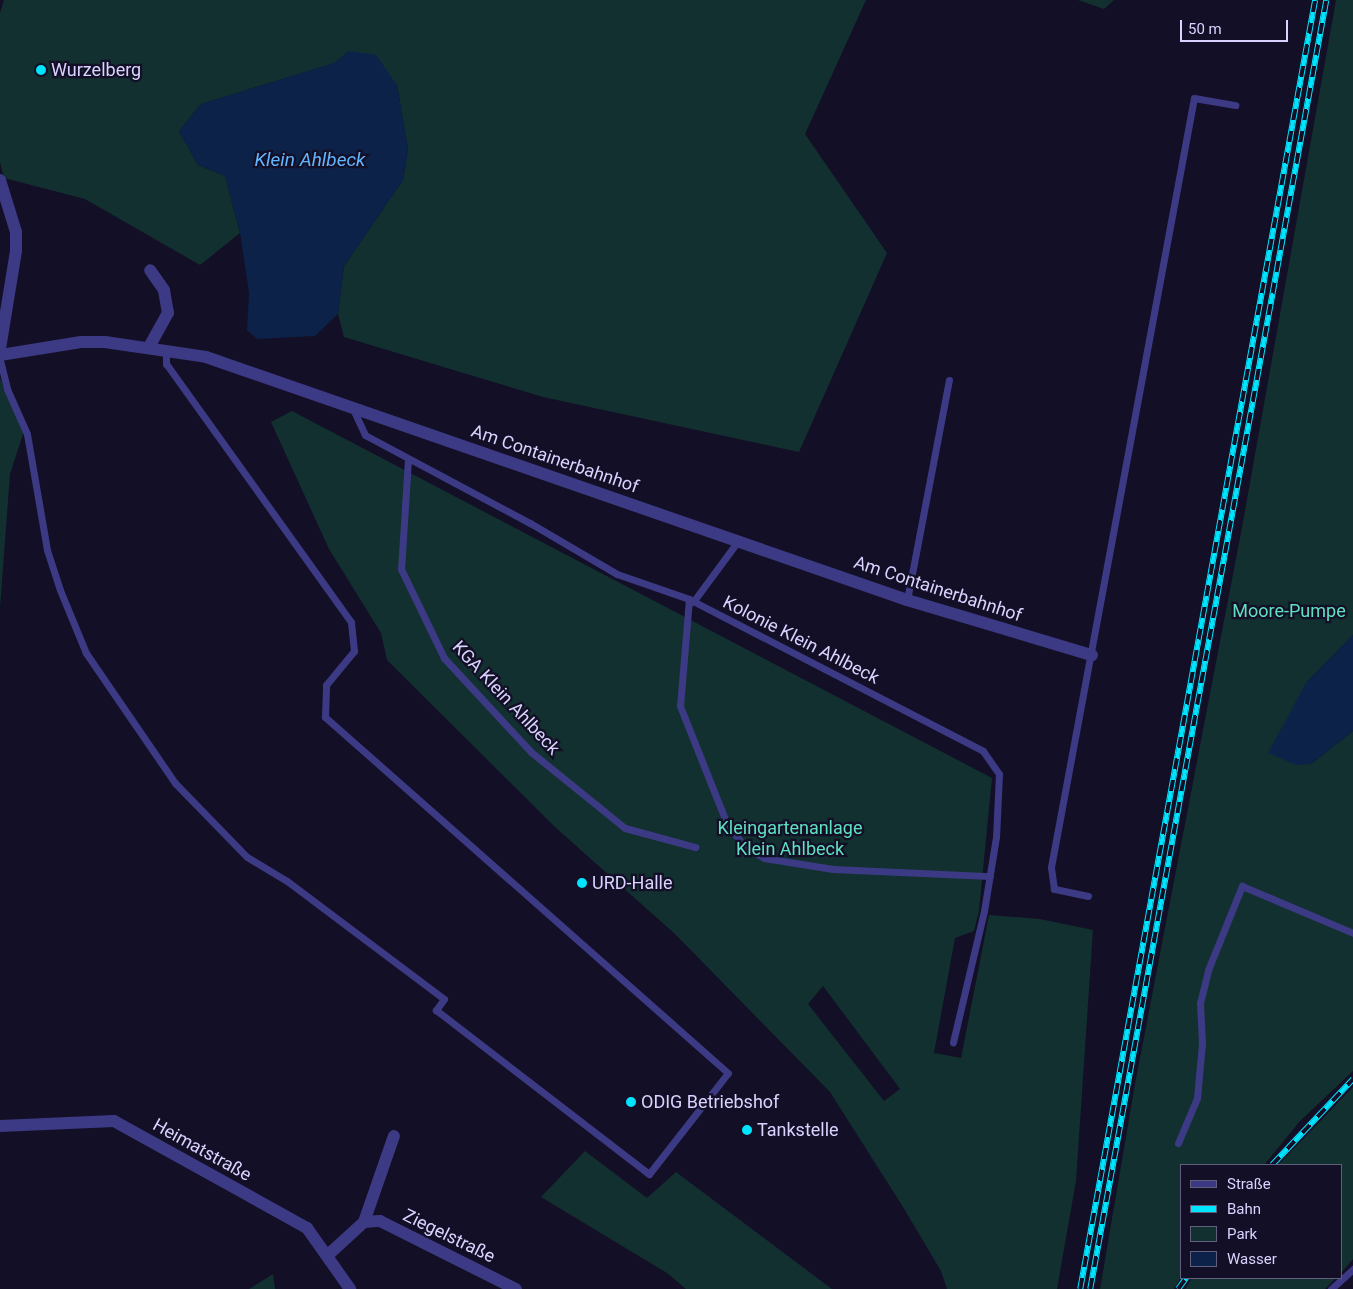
<!DOCTYPE html>
<meta charset="utf-8">
<style>
body{margin:0}
#map{position:relative;width:1353px;height:1289px;overflow:hidden;background:#130f26;font-family:Roboto,sans-serif}
div>[style]{position:absolute}
.green>*{inset:0;background:#12302f}
.water>*{inset:0;background:#0c2248}
.service>*{height:7px;margin:-3.5px;padding:0 3.5px;transform-origin:3.5px;border-radius:3.5px;background:#3d3a85}
.minor>*{height:12px;margin:-6px;padding:0 6px;transform-origin:6px;border-radius:6px;background:#3d3a85}
.rail>*{height:5.5px;margin-top:-2.75px;transform-origin:0;background:repeating-linear-gradient(90deg,#130f26 0 11px,#00e5ff 0 22px);box-sizing:border-box;border-block:1px solid #00e5ff}
.dots>*{width:14px;height:14px;translate:-50% -50%;box-sizing:border-box;border:2px solid #130f26;border-radius:50%}
span{translate:-50% -50%;white-space:nowrap;text-align:center;line-height:1.15;-webkit-text-stroke:4.5px #130f26;paint-order:stroke}
.poi-label{font-size:18px;color:#d9d4ff}
.left{translate:0 -50%;text-align:left}
.street-label{font-size:18px;color:#d9d4ff}
.park-label{font-size:18px;color:#5fe0c0}
.water-label{font-size:19px;color:#62b6ff;font-style:italic}
.legend{position:absolute;left:1180px;top:1164px;width:162px;height:115px;box-sizing:border-box;background:#130f26;border:1px solid #625e7d;margin:0;padding:6px 9px;list-style:none;font-size:15px;color:#d9d4ff}
.legend li{display:flex;align-items:center;gap:10px;height:25px}
.legend b{width:25px;border:1px solid #625e7d}
.scale{position:absolute;left:1180px;top:20px;width:108px;height:22px;box-sizing:border-box;border:2px solid #d9d4ff;border-top:0;padding-left:6px;font-size:15px;line-height:18px;white-space:nowrap;color:#d9d4ff;-webkit-text-stroke:4px #130f26;paint-order:stroke}
</style>
<div id="map">
<div class="green">
<i style="clip-path:polygon(4px 0,866px 0,805px 134px,887px 253px,799px 452px,543px 397px,344px 337px,338px 314px,344px 266px,403px 180px,408px 149px,397px 85px,349px 51px,335px 63px,201px 104px,179px 131px,198px 165px,225px 176px,240px 233px,200px 265px,85px 199px,4px 178px,0 162px,0 13px)"></i>
<i style="clip-path:polygon(1078px 0,1114px 0,1104px 9px)"></i>
<i style="clip-path:polygon(1336px 0,1353px 0,1353px 635px,1306px 683px,1311px 764px,1353px 731px,1353px 1071px,1300px 1121px,1264px 1165px,1182px 1165px,1182px 1276px,1174px 1289px,1100px 1289px,1135px 1084px,1243px 522px)"></i>
<i style="clip-path:polygon(0 378px,24px 431px,10px 474px,0 608px)"></i>
<i style="clip-path:polygon(evenodd,292px 411px,992px 778px,979px 911px,974px 931px,955px 938px,934px 1053px,961px 1058px,989px 915px,1040px 919px,1093px 930px,1076px 1181px,1057px 1289px,947px 1289px,941px 1271px,903px 1207px,830px 1092px,675px 934px,555px 827px,387px 660px,381px 633px,329px 549px,271px 422px,292px 411px,823px 986px,900px 1089px,884px 1101px,808px 1004px,823px 986px)"></i>
<i style="clip-path:polygon(1353px 1087px,1353px 1259px,1342px 1272px,1342px 1165px,1278px 1165px)"></i>
<i style="clip-path:polygon(585px 1151px,647px 1198px,676px 1172px,832px 1289px,686px 1289px,667px 1273px,541px 1197px)"></i>
<i style="clip-path:polygon(273px 1274px,275px 1289px,249px 1289px)"></i>
<i style="clip-path:polygon(1192px 1278px,1336px 1278px,1325px 1289px,1185px 1289px)"></i>
</div>
<div class="water">
<i style="clip-path:polygon(349px 51px,376px 55px,397px 85px,408px 149px,403px 180px,344px 266px,338px 314px,315px 336px,257px 339px,247px 330px,249px 293px,240px 233px,225px 176px,198px 165px,179px 131px,201px 104px,334px 63px)"></i>
<i style="clip-path:polygon(1353px 635px,1353px 731px,1311px 764px,1296px 765px,1268px 753px,1306px 683px)"></i>
</div>
<div class="service">
<i style="left:0;top:360px;width:30px;rotate:76deg"></i>
<i style="left:7px;top:389px;width:49px;rotate:66deg"></i>
<i style="left:27px;top:434px;width:118px;rotate:80.2deg"></i>
<i style="left:47px;top:550px;width:42px;rotate:72deg"></i>
<i style="left:60px;top:590px;width:68px;rotate:67.6deg"></i>
<i style="left:86px;top:653px;width:158px;rotate:55.6deg"></i>
<i style="left:175px;top:783px;width:103px;rotate:45.8deg"></i>
<i style="left:247px;top:857px;width:47px;rotate:31deg"></i>
<i style="left:287px;top:881px;width:196px;rotate:36.9deg"></i>
<i style="left:444px;top:999px;width:14px;rotate:126deg"></i>
<i style="left:436px;top:1010px;width:269px;rotate:37.6deg"></i>
<i style="left:649px;top:1174px;width:128px;rotate:-52deg"></i>
<i style="left:728px;top:1073px;width:538px;rotate:-138.54deg"></i>
<i style="left:325px;top:717px;width:32px;rotate:-88deg"></i>
<i style="left:326px;top:685px;width:44px;rotate:-50.5deg"></i>
<i style="left:354px;top:651px;width:29px;rotate:-96deg"></i>
<i style="left:351px;top:622px;width:317px;rotate:-125.6deg"></i>
<i style="left:166px;top:364px;width:14px;rotate:-90deg"></i>
<i style="left:352px;top:407px;width:31px;rotate:65deg"></i>
<i style="left:365px;top:435px;width:187px;rotate:28.1deg"></i>
<i style="left:530px;top:523px;width:101px;rotate:30.4deg"></i>
<i style="left:617px;top:574px;width:76px;rotate:19.1deg"></i>
<i style="left:689px;top:599px;width:331px;rotate:27.3deg"></i>
<i style="left:983px;top:751px;width:28px;rotate:55deg"></i>
<i style="left:999px;top:774px;width:63px;rotate:92.7deg"></i>
<i style="left:996px;top:837px;width:75px;rotate:99.2deg"></i>
<i style="left:984px;top:911px;width:135px;rotate:103.3deg"></i>
<i style="left:408px;top:459px;width:110px;rotate:93.6deg"></i>
<i style="left:401px;top:569px;width:99px;rotate:64.2deg"></i>
<i style="left:444px;top:658px;width:128px;rotate:47.2deg"></i>
<i style="left:531px;top:752px;width:121px;rotate:39deg"></i>
<i style="left:625px;top:828px;width:73px;rotate:15.2deg"></i>
<i style="left:689px;top:599px;width:107px;rotate:94.8deg"></i>
<i style="left:680px;top:706px;width:127px;rotate:68.3deg"></i>
<i style="left:727px;top:824px;width:29px;rotate:52deg"></i>
<i style="left:745px;top:847px;width:22px;rotate:30deg"></i>
<i style="left:764px;top:858px;width:70px;rotate:9.1deg"></i>
<i style="left:833px;top:869px;width:157px;rotate:2.6deg"></i>
<i style="left:907px;top:600px;width:224px;rotate:-79.2deg"></i>
<i style="left:693px;top:602px;width:76px;rotate:-53.6deg"></i>
<i style="left:1088px;top:896px;width:35px;rotate:-168deg"></i>
<i style="left:1054px;top:889px;width:22px;rotate:-98deg"></i>
<i style="left:1051px;top:867px;width:782px;rotate:-79.47deg"></i>
<i style="left:1194px;top:98px;width:42px;rotate:9.7deg"></i>
<i style="left:1178px;top:1143px;width:49px;rotate:-67.1deg"></i>
<i style="left:1197px;top:1098px;width:55px;rotate:-84.8deg"></i>
<i style="left:1202px;top:1043px;width:40px;rotate:-92.9deg"></i>
<i style="left:1200px;top:1003px;width:34px;rotate:-76deg"></i>
<i style="left:1208px;top:970px;width:91px;rotate:-68deg"></i>
<i style="left:1242px;top:886px;width:121px;rotate:22.9deg"></i>
<i style="left:1331px;top:1289px;width:30px;rotate:-42deg"></i>
</div>
<div class="minor">
<i style="left:0;top:180px;width:54px;rotate:72.9deg"></i>
<i style="left:16px;top:232px;width:19px;rotate:90deg"></i>
<i style="left:16px;top:251px;width:99px;rotate:99.3deg"></i>
<i style="left:149px;top:347px;width:39px;rotate:-61deg"></i>
<i style="left:168px;top:313px;width:23px;rotate:-100deg"></i>
<i style="left:164px;top:290px;width:24px;rotate:-125deg"></i>
<i style="left:0;top:355px;width:82px;rotate:-9.1deg"></i>
<i style="left:81px;top:342px;width:24px"></i>
<i style="left:105px;top:342px;width:102px;rotate:8.4deg"></i>
<i style="left:206px;top:357px;width:742px;rotate:19.12deg"></i>
<i style="left:907px;top:600px;width:193px;rotate:16.6deg"></i>
<i style="left:0;top:1126px;width:114px;rotate:-2.5deg"></i>
<i style="left:114px;top:1121px;width:221px;rotate:29deg"></i>
<i style="left:307px;top:1228px;width:75px;rotate:54.8deg"></i>
<i style="left:364px;top:1222px;width:91px;rotate:-70.8deg"></i>
<i style="left:328px;top:1255px;width:49px;rotate:-42.5deg"></i>
<i style="left:364px;top:1222px;width:16px;rotate:-4deg"></i>
<i style="left:380px;top:1221px;width:152px;rotate:26.6deg"></i>
</div>
<div class="rail">
<i style="left:1272px;top:1165px;width:118px;rotate:-46.7deg"></i>
<i style="left:1080px;top:1289px;width:1310px;rotate:-79.67deg"></i>
<i style="left:1090px;top:1289px;width:1310px;rotate:-79.62deg"></i>
<i style="left:1178px;top:1289px;width:14px;rotate:-54deg"></i>
</div>
<div class="dots">
<i style="left:41px;top:70px;background:#00e5ff"></i>
<i style="left:582px;top:883px;background:#00e5ff"></i>
<i style="left:631px;top:1102px;background:#00e5ff"></i>
<i style="left:747px;top:1130px;background:#00e5ff"></i>
</div>
<div class="poi-label">
<span class="left" style="left:51px;top:70px">Wurzelberg</span>
<span class="left" style="left:592px;top:883px">URD-Halle</span>
<span class="left" style="left:641px;top:1102px">ODIG Betriebshof</span>
<span class="left" style="left:757px;top:1130px">Tankstelle</span>
</div>
<div class="street-label">
<span style="left:555px;top:459px;rotate:19deg">Am Containerbahnhof</span>
<span style="left:938px;top:589px;rotate:18deg">Am Containerbahnhof</span>
<span style="left:801px;top:640px;rotate:27deg">Kolonie Klein Ahlbeck</span>
<span style="left:506px;top:698px;rotate:47deg">KGA Klein Ahlbeck</span>
<span style="left:202px;top:1150px;rotate:29deg">Heimatstraße</span>
<span style="left:449px;top:1236px;rotate:26deg">Ziegelstraße</span>
</div>
<div class="park-label">
<span style="left:1289px;top:611px">Moore-Pumpe</span>
<span style="left:790px;top:839px">Kleingartenanlage<br>Klein Ahlbeck</span>
</div>
<div class="water-label">
<span style="left:310px;top:160px">Klein Ahlbeck</span>
</div>
<ul class="legend">
<li><b style="height:6px;background:#3d3a85"></b>Straße</li>
<li><b style="height:6px;background:#00e5ff"></b>Bahn</li>
<li><b style="height:14px;background:#12302f"></b>Park</li>
<li><b style="height:14px;background:#0c2248"></b>Wasser</li>
</ul>
<div class="scale">50 m</div>
</div>
